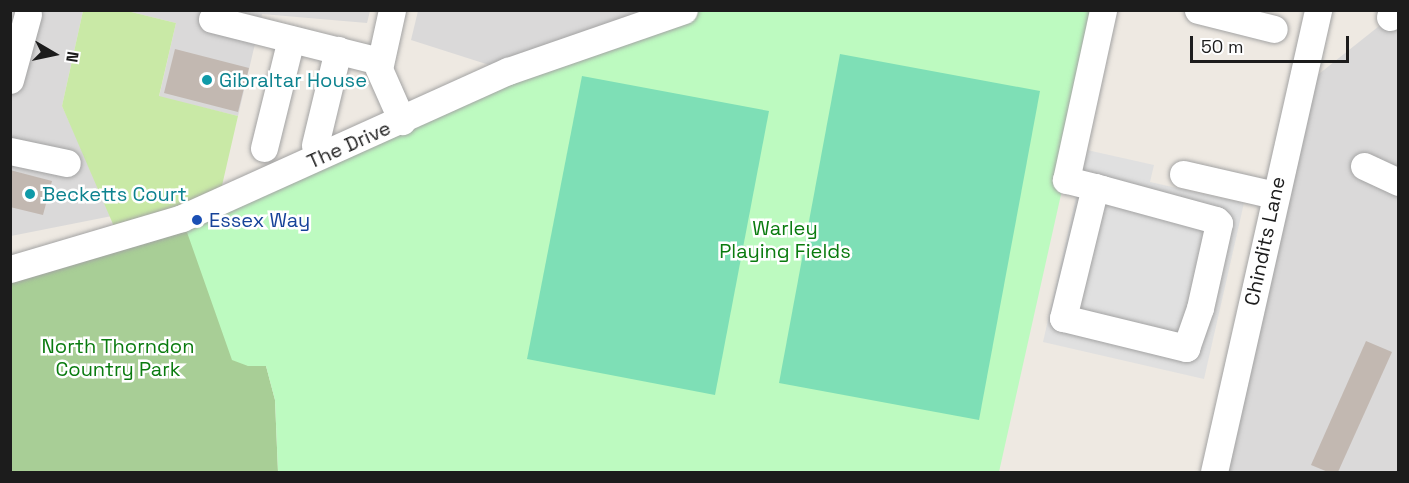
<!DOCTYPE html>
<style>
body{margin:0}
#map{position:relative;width:1409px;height:483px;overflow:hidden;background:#eee9e2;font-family:"Space Grotesk",sans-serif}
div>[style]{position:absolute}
.residential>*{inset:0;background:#dad9d9}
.grass>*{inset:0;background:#c9e9a6}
.forest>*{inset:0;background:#a8ce96}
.park>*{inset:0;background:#bdfac0}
.pitch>*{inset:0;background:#7edfb6}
.parking>*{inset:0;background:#e0e0e0}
.building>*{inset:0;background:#c2b8b1}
.roads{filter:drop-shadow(0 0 2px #a3a3a3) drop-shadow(0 0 2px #a3a3a3)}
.minor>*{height:27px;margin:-13.5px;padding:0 13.5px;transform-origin:13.5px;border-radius:13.5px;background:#fff}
.dots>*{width:16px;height:16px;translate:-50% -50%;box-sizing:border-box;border:3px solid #fff;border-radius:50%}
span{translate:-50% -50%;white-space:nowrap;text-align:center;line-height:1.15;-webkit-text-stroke:5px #fff;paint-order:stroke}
.culture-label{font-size:20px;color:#0d838f}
.left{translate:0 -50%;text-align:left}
.street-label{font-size:20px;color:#1c1c1c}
.transit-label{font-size:20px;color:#164399}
.park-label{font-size:20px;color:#0a7b0f}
.frame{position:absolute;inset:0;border:12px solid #1c1c1c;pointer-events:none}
.north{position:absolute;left:24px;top:24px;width:60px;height:60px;-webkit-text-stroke:4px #fff;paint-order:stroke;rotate:99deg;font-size:16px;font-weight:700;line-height:24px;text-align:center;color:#1c1c1c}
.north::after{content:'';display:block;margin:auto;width:21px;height:27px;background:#1c1c1c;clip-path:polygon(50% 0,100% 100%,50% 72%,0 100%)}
.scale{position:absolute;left:1190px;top:36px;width:159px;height:27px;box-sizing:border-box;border:3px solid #1c1c1c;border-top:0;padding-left:8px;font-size:18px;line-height:21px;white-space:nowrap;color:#1c1c1c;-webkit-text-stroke:4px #fff;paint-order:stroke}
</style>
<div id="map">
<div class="residential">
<i style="clip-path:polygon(11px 11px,83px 11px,62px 106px,112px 216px,11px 236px)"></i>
<i style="clip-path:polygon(127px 11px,127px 10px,370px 11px,367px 23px,262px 14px,238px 116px,159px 97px,176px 23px)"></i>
<i style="clip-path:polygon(418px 11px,684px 11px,508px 71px,411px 40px)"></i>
<i style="clip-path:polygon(1398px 11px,1398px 472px,1214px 472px,1300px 89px)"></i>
</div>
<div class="grass">
<i style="clip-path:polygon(83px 11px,127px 11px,176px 23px,159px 96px,238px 116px,218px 203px,119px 238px,62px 106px)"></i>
</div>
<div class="forest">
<i style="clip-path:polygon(192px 223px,248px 366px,266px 366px,275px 400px,278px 472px,11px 472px,11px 276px)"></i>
</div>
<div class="park">
<i style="clip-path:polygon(684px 11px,1102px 11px,999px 472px,278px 472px,275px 400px,266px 366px,248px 366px,232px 360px,182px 218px)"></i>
</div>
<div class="pitch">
<i style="clip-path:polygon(840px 54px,1040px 91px,979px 420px,779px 383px)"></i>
<i style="clip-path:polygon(582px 76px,769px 111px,715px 395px,527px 359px)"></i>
</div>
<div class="parking">
<i style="clip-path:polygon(1087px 150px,1154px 165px,1150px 182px,1244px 203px,1204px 379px,1043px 342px)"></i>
</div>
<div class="building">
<i style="clip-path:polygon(175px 49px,249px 68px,238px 112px,164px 93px)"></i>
<i style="clip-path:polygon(10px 170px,52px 181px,43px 215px,10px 207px)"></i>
<i style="clip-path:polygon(1366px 341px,1392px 352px,1338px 472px,1328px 472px,1311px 465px)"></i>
</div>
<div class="roads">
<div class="minor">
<i style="left:392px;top:10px;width:60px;rotate:102.4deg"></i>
<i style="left:379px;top:69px;width:57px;rotate:66.1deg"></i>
<i style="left:1198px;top:10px;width:78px;rotate:14deg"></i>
<i style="left:1390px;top:17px;width:7px;rotate:-74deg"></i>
<i style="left:212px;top:19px;width:172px;rotate:14.1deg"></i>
<i style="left:10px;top:80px;width:68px;rotate:-74.7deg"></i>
<i style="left:315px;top:145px;width:98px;rotate:-76.4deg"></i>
<i style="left:264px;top:148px;width:112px;rotate:-76.1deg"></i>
<i style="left:10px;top:151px;width:58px;rotate:11.9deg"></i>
<i style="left:1364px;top:166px;width:38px;rotate:25deg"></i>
<i style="left:1183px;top:174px;width:94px;rotate:12.9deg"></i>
<i style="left:1095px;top:187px;width:135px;rotate:103.7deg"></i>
<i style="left:1063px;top:318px;width:127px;rotate:13.7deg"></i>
<i style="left:1186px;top:348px;width:42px;rotate:-70.7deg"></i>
<i style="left:1200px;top:308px;width:87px;rotate:-77.4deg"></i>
<i style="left:1219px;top:223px;width:4px;rotate:-135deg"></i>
<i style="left:1216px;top:220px;width:118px;rotate:-164.8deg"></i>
<i style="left:1102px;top:189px;width:7px;rotate:-164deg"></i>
<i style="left:1095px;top:187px;width:30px;rotate:-166deg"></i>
<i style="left:1066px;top:180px;width:174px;rotate:-77.7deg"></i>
<i style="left:10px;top:269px;width:179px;rotate:-16.5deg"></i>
<i style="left:182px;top:218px;width:358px;rotate:-24.3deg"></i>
<i style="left:508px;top:71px;width:186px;rotate:-19.1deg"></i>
<i style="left:1214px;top:472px;width:474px;rotate:-77.3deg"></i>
</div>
</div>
<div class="dots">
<i style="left:207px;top:80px;background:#0f9aa8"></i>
<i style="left:30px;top:194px;background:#0f9aa8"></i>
<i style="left:197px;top:220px;background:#1a4fb4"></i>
</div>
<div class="culture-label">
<span class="left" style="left:219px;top:80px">Gibraltar House</span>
<span class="left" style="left:42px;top:194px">Becketts Court</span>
</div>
<div class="street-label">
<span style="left:349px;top:145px;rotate:-24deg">The Drive</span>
<span style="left:1265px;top:241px;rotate:-78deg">Chindits Lane</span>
</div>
<div class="transit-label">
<span class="left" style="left:209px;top:220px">Essex Way</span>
</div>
<div class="park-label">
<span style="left:785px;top:240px">Warley<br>Playing Fields</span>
<span style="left:118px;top:358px">North Thorndon<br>Country Park</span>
</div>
<div class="frame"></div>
<div class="north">N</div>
<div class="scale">50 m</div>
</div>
